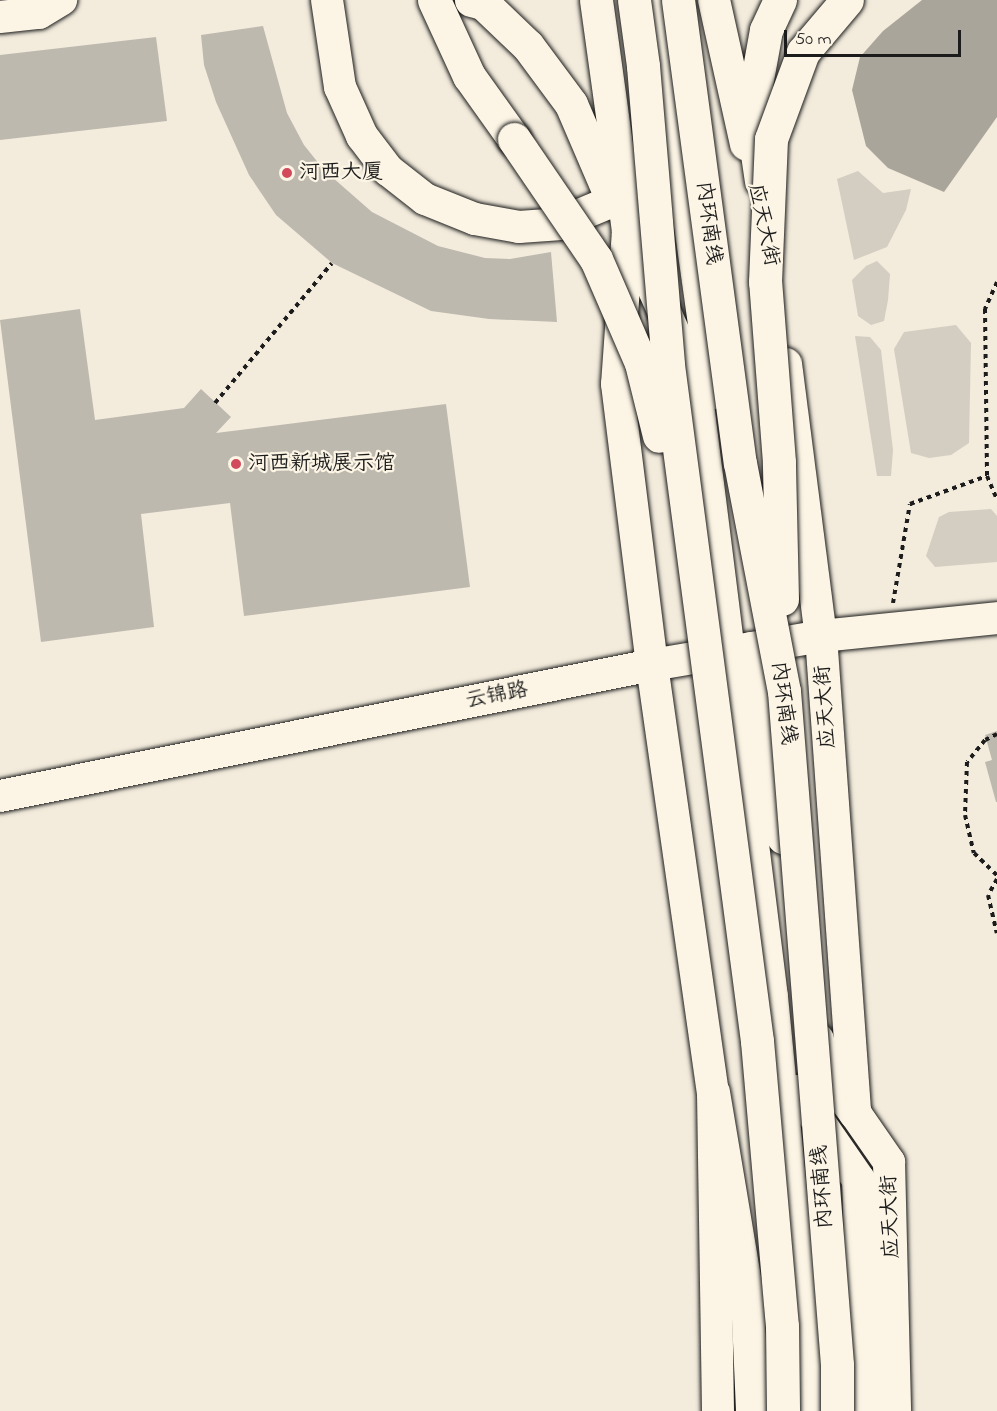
<!DOCTYPE html>
<meta charset="utf-8">
<style>
body{margin:0}
#map{position:relative;width:997px;height:1411px;overflow:hidden;background:#f3ecdd;font-family:"Indie Flower","LXGW WenKai TC",sans-serif}
div>[style]{position:absolute}
.green>*{inset:0;background:#d3cec1}
.water>*{inset:0;background:#aaa59b}
.building>*{inset:0;background:#beb9ae}
.path>*{height:4px;margin-top:-2px;transform-origin:0;background:repeating-linear-gradient(90deg,#1c1c1c 0 4.5px,transparent 0 9px)}
.roads{filter:drop-shadow(0 0 2px #1c1c1c) drop-shadow(0 0 2px #1c1c1c)}
.minor>*{height:32px;margin:-16px;padding:0 16px;transform-origin:16px;border-radius:16px;background:#fcf5e5}
.major>*{height:33px;margin:-16.5px;padding:0 16.5px;transform-origin:16.5px;border-radius:16.5px;background:#fcf5e5}
.highway>*{height:33px;margin:-16.5px;padding:0 16.5px;transform-origin:16.5px;border-radius:16.5px;background:#fcf5e5}
.bridges{filter:drop-shadow(0 0 2px #1c1c1c) drop-shadow(0 0 2px #1c1c1c)}
.highway-bridge>*{height:33px;margin:-16.5px;padding:0 16.5px;transform-origin:16.5px;border-radius:16.5px;background:#fcf5e5}
.dots>*{width:16px;height:16px;translate:-50% -50%;box-sizing:border-box;border:3px solid #fcf5e5;border-radius:50%}
span{translate:-50% -50%;white-space:nowrap;text-align:center;line-height:1.15;-webkit-text-stroke:4.5px #fcf5e5;paint-order:stroke}
.poi-label{font-size:21px;color:#1c1c1c}
.left{translate:0 -50%;text-align:left}
.street-label{font-size:21px;color:#1c1c1c}
.scale{position:absolute;left:784px;top:30px;width:177px;height:27px;box-sizing:border-box;border:3px solid #1c1c1c;border-top:0;padding-left:8px;font-size:18px;line-height:21px;white-space:nowrap;color:#1c1c1c;-webkit-text-stroke:4px #fcf5e5;paint-order:stroke}
</style>
<div id="map">
<div class="green">
<i style="clip-path:polygon(858px 171px,883px 193px,911px 189px,906px 210px,887px 247px,854px 260px,837px 179px)"></i>
<i style="clip-path:polygon(877px 261px,890px 274px,888px 300px,884px 321px,871px 325px,858px 316px,852px 280px,866px 266px)"></i>
<i style="clip-path:polygon(956px 325px,971px 343px,969px 443px,951px 455px,929px 458px,911px 453px,894px 349px,904px 332px)"></i>
<i style="clip-path:polygon(855px 336px,870px 337px,881px 350px,893px 450px,891px 476px,877px 476px)"></i>
<i style="clip-path:polygon(991px 509px,997px 516px,997px 562px,935px 567px,926px 556px,939px 517px,949px 512px)"></i>
</div>
<div class="water">
<i style="clip-path:polygon(922px 0,997px 0,997px 117px,944px 192px,888px 168px,866px 146px,852px 90px,860px 57px,883px 31px)"></i>
</div>
<div class="building">
<i style="clip-path:polygon(263px 26px,287px 113px,304px 145px,324px 170px,372px 212px,438px 246px,485px 258px,510px 259px,551px 252px,557px 322px,489px 319px,431px 311px,332px 263px,276px 215px,249px 175px,216px 102px,204px 65px,201px 35px)"></i>
<i style="clip-path:polygon(156px 37px,167px 121px,0 140px,0 55px)"></i>
<i style="clip-path:polygon(80px 309px,95px 420px,184px 408px,201px 389px,231px 417px,216px 433px,446px 404px,470px 587px,244px 616px,230px 503px,141px 514px,154px 627px,41px 642px,0 320px)"></i>
<i style="clip-path:polygon(997px 731px,997px 802px,996px 802px,985px 762px,992px 760px,985px 735px)"></i>
</div>
<div class="path">
<i style="left:997px;top:282px;width:30px;rotate:114deg"></i>
<i style="left:985px;top:309px;width:167px;rotate:89.3deg"></i>
<i style="left:987px;top:476px;width:26px;rotate:67deg"></i>
<i style="left:215px;top:403px;width:182px;rotate:-50.1deg"></i>
<i style="left:893px;top:603px;width:100px;rotate:-80.3deg"></i>
<i style="left:910px;top:504px;width:82px;rotate:-20deg"></i>
<i style="left:997px;top:734px;width:13px;rotate:153deg"></i>
<i style="left:985px;top:740px;width:28px;rotate:129deg"></i>
<i style="left:967px;top:762px;width:53px;rotate:92.2deg"></i>
<i style="left:965px;top:815px;width:39px;rotate:77deg"></i>
<i style="left:974px;top:853px;width:32px;rotate:44deg"></i>
<i style="left:997px;top:879px;width:18px;rotate:119deg"></i>
<i style="left:988px;top:895px;width:39px;rotate:77deg"></i>
</div>
<div class="roads">
<div class="minor">
<i style="left:327px;top:0;width:88px;rotate:81.5deg"></i>
<i style="left:340px;top:87px;width:54px;rotate:65.8deg"></i>
<i style="left:362px;top:136px;width:43px;rotate:52.6deg"></i>
<i style="left:388px;top:170px;width:47px;rotate:38.1deg"></i>
<i style="left:425px;top:199px;width:54px;rotate:21.8deg"></i>
<i style="left:475px;top:219px;width:45px;rotate:10.3deg"></i>
<i style="left:519px;top:227px;width:39px;rotate:-4deg"></i>
<i style="left:558px;top:224px;width:60px;rotate:-22.7deg"></i>
<i style="left:714px;top:0;width:148px;rotate:77.5deg"></i>
<i style="left:0;top:17px;width:39px;rotate:-6deg"></i>
<i style="left:39px;top:13px;width:26px;rotate:-31deg"></i>
<i style="left:628px;top:231px;width:153px;rotate:94.1deg"></i>
<i style="left:617px;top:384px;width:283px;rotate:82.9deg"></i>
<i style="left:652px;top:665px;width:431px;rotate:81.9deg"></i>
<i style="left:713px;top:1092px;width:319px;rotate:89.1deg"></i>
<i style="left:786px;top:364px;width:274px;rotate:82.7deg"></i>
<i style="left:821px;top:636px;width:478px;rotate:85.9deg"></i>
<i style="left:855px;top:1113px;width:60px;rotate:55.2deg"></i>
<i style="left:889px;top:1162px;width:249px;rotate:88.6deg"></i>
<i style="left:0;top:796px;width:665px;rotate:-11.36deg"></i>
<i style="left:652px;top:665px;width:171px;rotate:-9.7deg"></i>
<i style="left:821px;top:636px;width:177px;rotate:-5.8deg"></i>
</div>
<div class="major">
<i style="left:471px;top:0;width:12px;rotate:14deg"></i>
<i style="left:483px;top:3px;width:62px;rotate:43.7deg"></i>
<i style="left:528px;top:46px;width:72px;rotate:53.4deg"></i>
<i style="left:571px;top:104px;width:107px;rotate:66.8deg"></i>
<i style="left:596px;top:0;width:233px;rotate:82.1deg"></i>
<i style="left:628px;top:231px;width:162px;rotate:66deg"></i>
<i style="left:694px;top:379px;width:622px;rotate:82.89deg"></i>
<i style="left:771px;top:996px;width:339px;rotate:84.4deg"></i>
<i style="left:804px;top:1333px;width:78px;rotate:89.3deg"></i>
<i style="left:658px;top:0;width:396px;rotate:81.9deg"></i>
<i style="left:761px;top:181px;width:69px;rotate:-98.4deg"></i>
<i style="left:751px;top:113px;width:84px;rotate:-79.8deg"></i>
<i style="left:766px;top:30px;width:33px;rotate:-65deg"></i>
<i style="left:751px;top:648px;width:192px;rotate:80.4deg"></i>
<i style="left:817px;top:1039px;width:28px;rotate:80deg"></i>
<i style="left:822px;top:1067px;width:57px;rotate:54.3deg"></i>
</div>
<div class="highway">
<i style="left:434px;top:0;width:84px;rotate:65.3deg"></i>
<i style="left:469px;top:76px;width:77px;rotate:54.5deg"></i>
<i style="left:797px;top:1091px;width:107px;rotate:55.3deg"></i>
<i style="left:858px;top:1179px;width:232px;rotate:88.3deg"></i>
<i style="left:713px;top:1092px;width:206px;rotate:80.5deg"></i>
<i style="left:747px;top:1295px;width:116px;rotate:87.5deg"></i>
</div>
</div>
<div class="bridges">
<div class="highway-bridge">
<i style="left:634px;top:0;width:67px;rotate:82.2deg"></i>
<i style="left:643px;top:66px;width:300px;rotate:85.2deg"></i>
<i style="left:668px;top:365px;width:682px;rotate:82.5deg"></i>
<i style="left:757px;top:1041px;width:286px;rotate:85deg"></i>
<i style="left:782px;top:1326px;width:85px;rotate:89.3deg"></i>
<i style="left:678px;top:0;width:467px;rotate:82.4deg"></i>
<i style="left:740px;top:463px;width:232px;rotate:79.1deg"></i>
<i style="left:784px;top:691px;width:676px;rotate:85.5deg"></i>
<i style="left:837px;top:1365px;width:46px;rotate:90deg"></i>
<i style="left:514px;top:139px;width:145px;rotate:55.7deg"></i>
<i style="left:596px;top:259px;width:113px;rotate:66.6deg"></i>
<i style="left:641px;top:363px;width:75px;rotate:76.1deg"></i>
<i style="left:782px;top:599px;width:137px;rotate:-91.3deg"></i>
<i style="left:779px;top:462px;width:181px;rotate:-94.4deg"></i>
<i style="left:765px;top:282px;width:143px;rotate:-87.6deg"></i>
<i style="left:771px;top:139px;width:93px;rotate:-69.8deg"></i>
<i style="left:803px;top:52px;width:68px;rotate:-49.8deg"></i>
</div>
</div>
<div class="dots">
<i style="left:287px;top:173px;background:#d1495b"></i>
<i style="left:236px;top:464px;background:#d1495b"></i>
</div>
<div class="poi-label">
<span class="left" style="left:299px;top:173px">河西大厦</span>
<span class="left" style="left:248px;top:464px">河西新城展示馆</span>
</div>
<div class="street-label">
<span style="left:708px;top:223px;rotate:83deg">内环南线</span>
<span style="left:763px;top:225px;rotate:78deg">应天大街</span>
<span style="left:497px;top:696px;rotate:-11deg">云锦路</span>
<span style="left:783px;top:703px;rotate:83deg">内环南线</span>
<span style="left:826px;top:707px;rotate:-94deg">应天大街</span>
<span style="left:823px;top:1187px;rotate:-94deg">内环南线</span>
<span style="left:891px;top:1217px;rotate:-92deg">应天大街</span>
</div>
<div class="scale">50 m</div>
</div>
